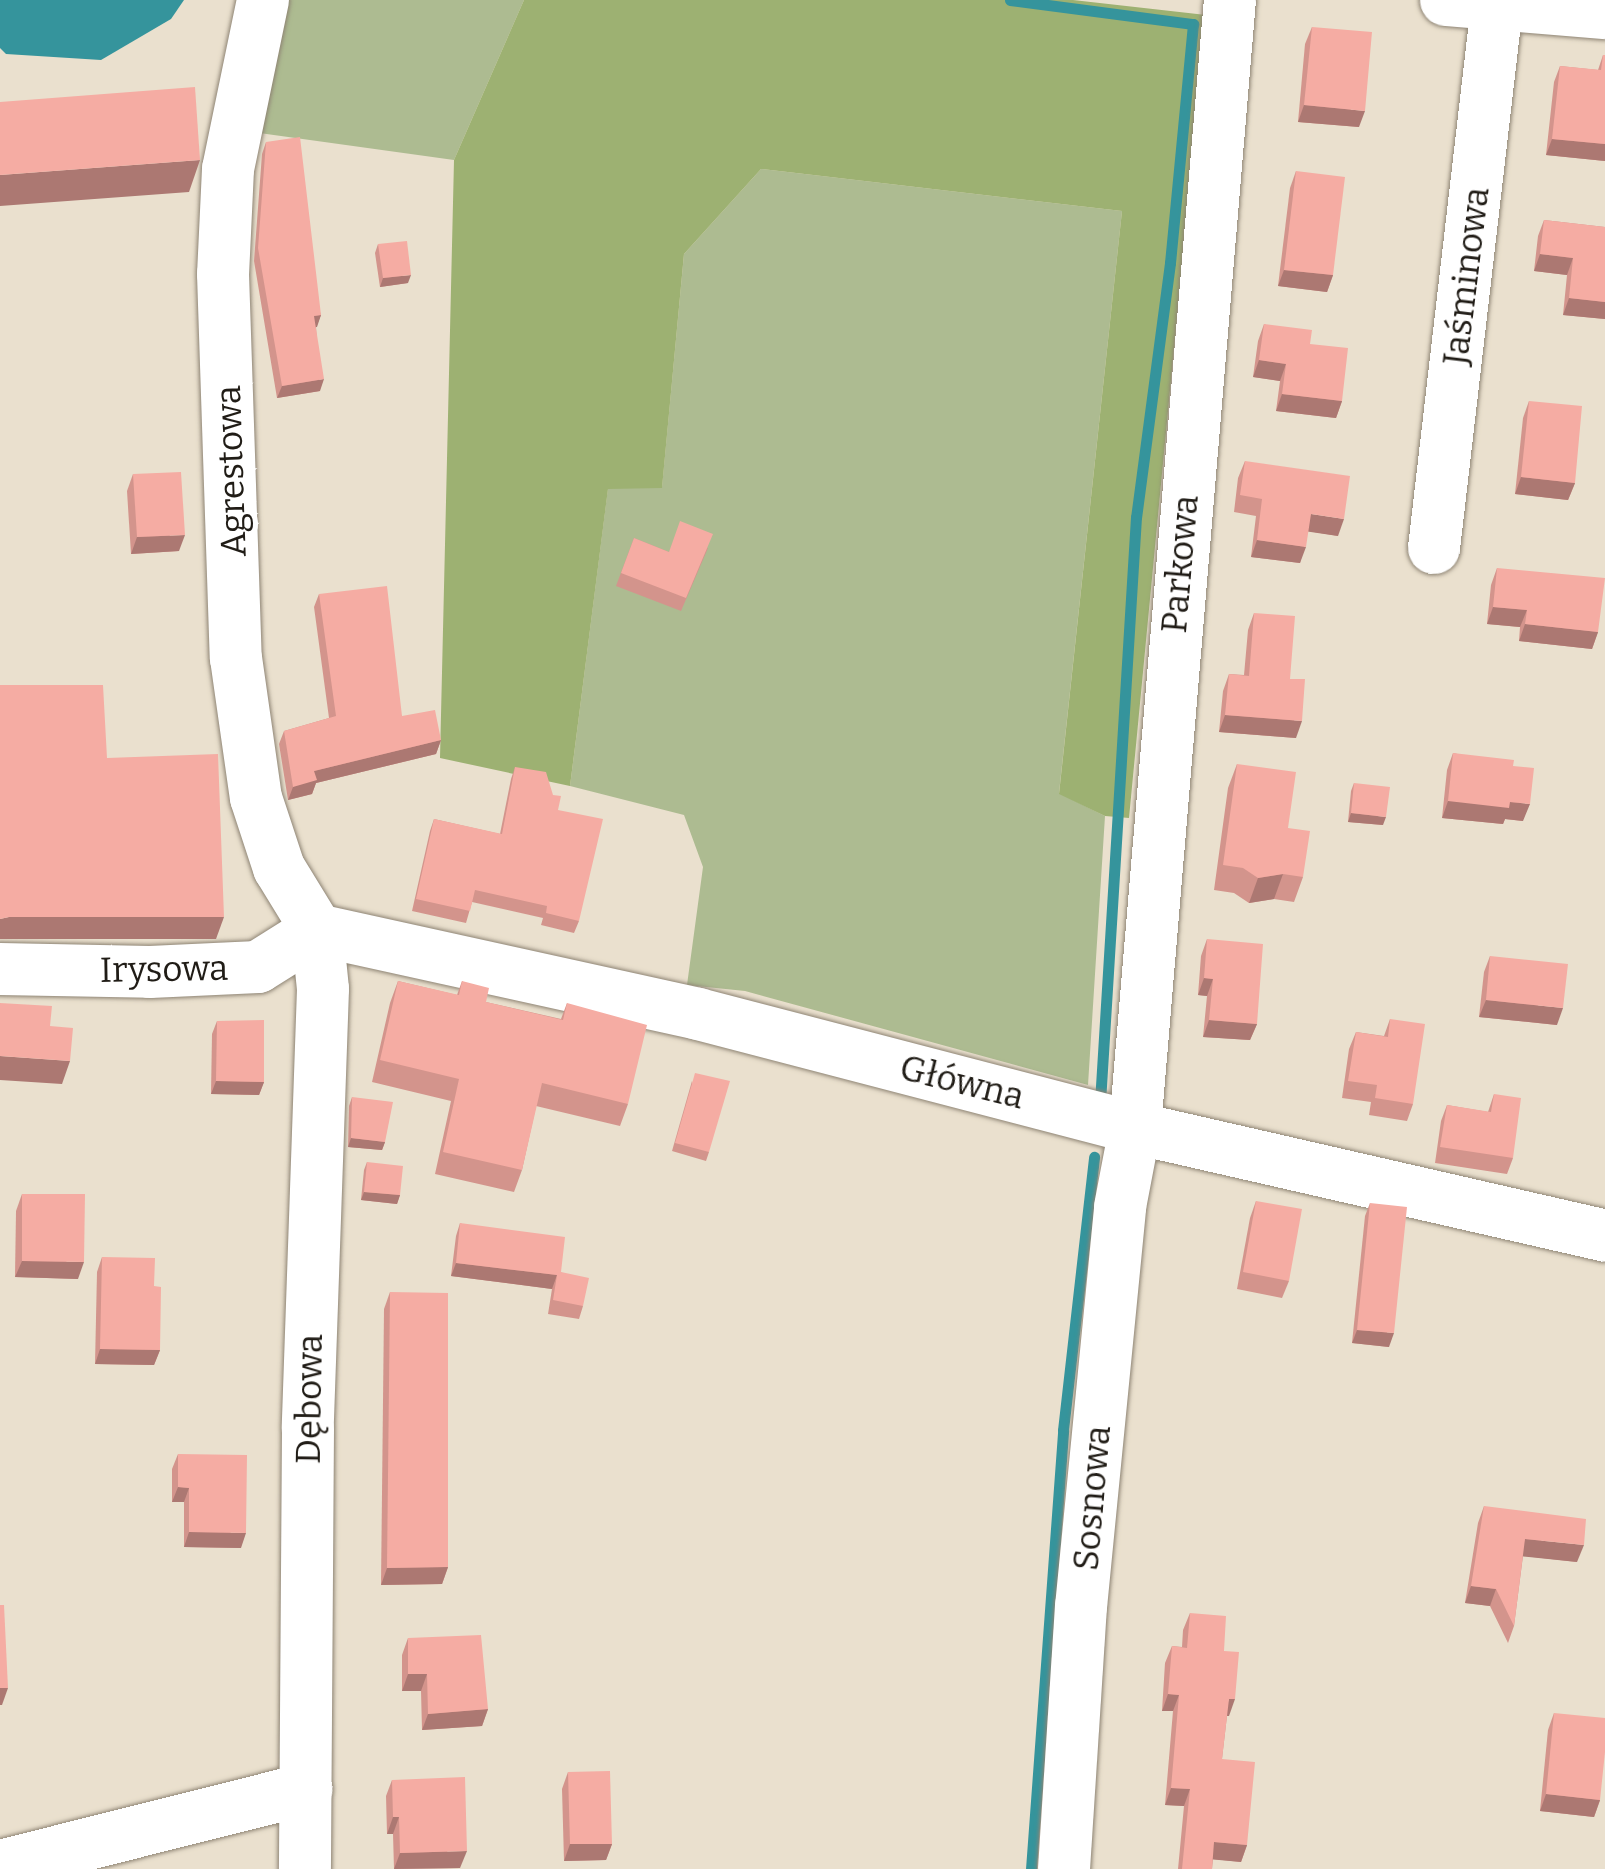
<!DOCTYPE html>
<meta charset="utf-8">
<style>
body{margin:0}
#map{position:relative;width:1605px;height:1869px;overflow:hidden;background:#eae0ce;font-family:Bitter,serif}
div>[style]{position:absolute}
.green>*{inset:0;background:#adbb91}
.forest>*{inset:0;background:#9db172}
.water>*{inset:0;background:#35949c}
.stream>*{height:11px;margin:-5.5px;padding:0 5.5px;transform-origin:5.5px;border-radius:5.5px;background:#35949c}
.roads{filter:drop-shadow(0 0 2px #8e8474) drop-shadow(0 0 2px #8e8474)}
.minor>*{height:52px;margin:-26px;padding:0 26px;transform-origin:26px;border-radius:26px;background:#fff}
.wall>*{inset:0;background:#d3948c}
.shaded-wall>*{inset:0;background:#ac7872}
.building>*{inset:0;background:#f5aca3}
span{translate:-50% -50%;white-space:nowrap;text-align:center;line-height:1.15;-webkit-text-stroke:10px #fff;paint-order:stroke}
.street-label{font-size:35px;color:#201c16}
</style>
<div id="map">
<div class="green">
<i style="clip-path:polygon(265px 0,524px 0,454px 160px,237px 130px)"></i>
<i style="clip-path:polygon(761px 169px,1122px 211px,1059px 793px,1105px 816px,1088px 1085px,745px 991px,687px 985px,703px 867px,684px 815px,570px 786px,608px 488px,662px 487px,684px 254px)"></i>
</div>
<div class="forest">
<i style="clip-path:polygon(524px 0,1073px 0,1206px 15px,1129px 818px,1105px 816px,1059px 794px,1122px 211px,761px 169px,684px 254px,662px 488px,608px 489px,570px 786px,440px 758px,454px 160px)"></i>
</div>
<div class="water">
<i style="clip-path:polygon(0 0,184px 0,171px 19px,101px 60px,6px 54px,0 48px)"></i>
</div>
<div class="stream">
<i style="left:1010px;top:0;width:185px;rotate:7.5deg"></i>
<i style="left:1193px;top:24px;width:240px;rotate:95.5deg"></i>
<i style="left:1170px;top:263px;width:256px;rotate:97.6deg"></i>
<i style="left:1136px;top:517px;width:586px;rotate:93.52deg"></i>
<i style="left:1031px;top:1869px;width:440px;rotate:-85.8deg"></i>
<i style="left:1063px;top:1430px;width:275px;rotate:-83.5deg"></i>
</div>
<div class="roads">
<div class="minor">
<i style="left:263px;top:0;width:173px;rotate:101.7deg"></i>
<i style="left:228px;top:169px;width:105px;rotate:92.7deg"></i>
<i style="left:223px;top:274px;width:384px;rotate:88.1deg"></i>
<i style="left:236px;top:658px;width:141px;rotate:81.9deg"></i>
<i style="left:256px;top:798px;width:74px;rotate:71.8deg"></i>
<i style="left:279px;top:868px;width:73px;rotate:58.5deg"></i>
<i style="left:317px;top:930px;width:59px;rotate:84.2deg"></i>
<i style="left:323px;top:989px;width:440px;rotate:92deg"></i>
<i style="left:308px;top:1429px;width:440px;rotate:90.4deg"></i>
<i style="left:1446px;top:0;width:160px;rotate:4.7deg"></i>
<i style="left:1434px;top:548px;width:547px;rotate:-83.38deg"></i>
<i style="left:317px;top:930px;width:390px;rotate:12.4deg"></i>
<i style="left:698px;top:1014px;width:452px;rotate:14.6deg"></i>
<i style="left:1135px;top:1128px;width:482px;rotate:12.9deg"></i>
<i style="left:0;top:969px;width:150px;rotate:1.1deg"></i>
<i style="left:150px;top:972px;width:108px;rotate:-2.7deg"></i>
<i style="left:258px;top:967px;width:70px;rotate:-32.1deg"></i>
<i style="left:0;top:1866px;width:316px;rotate:-14.1deg"></i>
<i style="left:1064px;top:1869px;width:263px;rotate:-86.3deg"></i>
<i style="left:1081px;top:1607px;width:402px;rotate:-84.4deg"></i>
<i style="left:1120px;top:1207px;width:80px;rotate:-79.2deg"></i>
<i style="left:1135px;top:1128px;width:1132px;rotate:-85.19deg"></i>
</div>
</div>
<div class="wall">
<i style="clip-path:polygon(1312px 27px,1359px 127px,1298px 122px,1305px 44px)"></i>
<i style="clip-path:polygon(1603px 55px,1605px 55px,1605px 161px,1546px 155px,1554px 82px,1560px 66px,1598px 70px)"></i>
<i style="clip-path:polygon(266px 142px,321px 315px,316px 327px,320px 391px,277px 398px,254px 261px,262px 154px)"></i>
<i style="clip-path:polygon(1296px 171px,1333px 275px,1327px 292px,1278px 286px,1290px 188px)"></i>
<i style="clip-path:polygon(1544px 220px,1605px 227px,1605px 319px,1563px 315px,1567px 275px,1534px 271px,1538px 236px)"></i>
<i style="clip-path:polygon(378px 244px,408px 283px,380px 287px,375px 253px)"></i>
<i style="clip-path:polygon(1264px 324px,1310px 344px,1342px 401px,1336px 418px,1276px 411px,1280px 381px,1253px 377px,1258px 341px)"></i>
<i style="clip-path:polygon(1529px 401px,1575px 483px,1568px 500px,1515px 494px,1523px 418px)"></i>
<i style="clip-path:polygon(1245px 461px,1338px 536px,1308px 531px,1300px 563px,1251px 557px,1256px 516px,1234px 512px,1238px 478px)"></i>
<i style="clip-path:polygon(133px 474px,179px 551px,131px 554px,127px 491px)"></i>
<i style="clip-path:polygon(634px 538px,669px 552px,708px 548px,681px 611px,616px 586px)"></i>
<i style="clip-path:polygon(1497px 568px,1598px 632px,1592px 649px,1519px 641px,1520px 627px,1487px 624px,1491px 585px)"></i>
<i style="clip-path:polygon(319px 594px,402px 716px,441px 740px,436px 754px,316px 783px,312px 794px,288px 800px,279px 744px,284px 731px,329px 718px,314px 607px)"></i>
<i style="clip-path:polygon(1254px 613px,1290px 679px,1296px 738px,1219px 732px,1223px 691px,1229px 674px,1244px 675px,1248px 630px)"></i>
<i style="clip-path:polygon(1453px 753px,1513px 766px,1523px 821px,1505px 819px,1503px 824px,1442px 818px,1447px 770px)"></i>
<i style="clip-path:polygon(1237px 764px,1288px 828px,1303px 877px,1294px 902px,1274px 899px,1249px 903px,1234px 893px,1214px 890px,1228px 788px)"></i>
<i style="clip-path:polygon(515px 767px,558px 810px,579px 921px,574px 933px,541px 925px,543px 918px,472px 902px,466px 923px,412px 911px,430px 831px,434px 819px,500px 834px,511px 779px)"></i>
<i style="clip-path:polygon(1354px 783px,1383px 825px,1348px 822px,1351px 791px)"></i>
<i style="clip-path:polygon(1207px 939px,1257px 1024px,1250px 1040px,1203px 1037px,1207px 996px,1198px 995px,1201px 956px)"></i>
<i style="clip-path:polygon(1490px 956px,1557px 1025px,1479px 1017px,1484px 972px)"></i>
<i style="clip-path:polygon(398px 981px,457px 995px,462px 981px,486px 1002px,561px 1019px,567px 1003px,628px 1104px,620px 1126px,536px 1106px,522px 1170px,514px 1192px,435px 1174px,451px 1101px,372px 1082px,390px 1003px)"></i>
<i style="clip-path:polygon(1390px 1019px,1413px 1104px,1407px 1121px,1369px 1115px,1371px 1102px,1342px 1098px,1349px 1049px,1356px 1032px,1384px 1036px)"></i>
<i style="clip-path:polygon(217px 1021px,264px 1082px,259px 1095px,211px 1094px,212px 1034px)"></i>
<i style="clip-path:polygon(692px 1081px,709px 1152px,706px 1161px,672px 1151px)"></i>
<i style="clip-path:polygon(1494px 1094px,1513px 1158px,1507px 1174px,1435px 1163px,1441px 1121px,1447px 1105px,1488px 1112px)"></i>
<i style="clip-path:polygon(352px 1097px,385px 1142px,382px 1150px,348px 1147px,349px 1106px)"></i>
<i style="clip-path:polygon(367px 1162px,400px 1195px,397px 1204px,361px 1200px,364px 1170px)"></i>
<i style="clip-path:polygon(22px 1194px,78px 1279px,15px 1277px,16px 1211px)"></i>
<i style="clip-path:polygon(1256px 1201px,1289px 1281px,1282px 1298px,1237px 1289px,1250px 1218px)"></i>
<i style="clip-path:polygon(1370px 1203px,1389px 1347px,1352px 1343px,1365px 1216px)"></i>
<i style="clip-path:polygon(460px 1223px,561px 1272px,583px 1306px,579px 1319px,548px 1314px,552px 1289px,451px 1276px,456px 1236px)"></i>
<i style="clip-path:polygon(102px 1257px,154px 1286px,160px 1350px,154px 1365px,95px 1364px,97px 1272px)"></i>
<i style="clip-path:polygon(390px 1292px,448px 1567px,442px 1584px,381px 1585px,384px 1309px)"></i>
<i style="clip-path:polygon(178px 1454px,241px 1548px,184px 1547px,184px 1502px,172px 1502px,172px 1469px)"></i>
<i style="clip-path:polygon(1484px 1506px,1577px 1562px,1523px 1556px,1514px 1626px,1508px 1643px,1490px 1606px,1465px 1603px,1478px 1523px)"></i>
<i style="clip-path:polygon(1190px 1613px,1224px 1651px,1229px 1716px,1227px 1716px,1222px 1759px,1247px 1845px,1241px 1862px,1213px 1859px,1212px 1869px,1178px 1869px,1184px 1806px,1165px 1805px,1173px 1711px,1162px 1711px,1165px 1663px,1172px 1646px,1182px 1647px,1183px 1630px)"></i>
<i style="clip-path:polygon(408px 1638px,488px 1709px,482px 1726px,422px 1730px,421px 1691px,402px 1691px,402px 1655px)"></i>
<i style="clip-path:polygon(1554px 1713px,1600px 1800px,1594px 1817px,1540px 1811px,1548px 1730px)"></i>
<i style="clip-path:polygon(568px 1772px,612px 1844px,606px 1860px,564px 1861px,562px 1789px)"></i>
<i style="clip-path:polygon(392px 1780px,460px 1868px,394px 1869px,393px 1834px,387px 1834px,386px 1796px)"></i>
</div>
<div class="shaded-wall">
<i style="clip-path:polygon(1304px 105px,1365px 111px,1359px 127px,1298px 122px)"></i>
<i style="clip-path:polygon(1552px 139px,1605px 144px,1605px 161px,1546px 155px)"></i>
<i style="clip-path:polygon(200px 160px,189px 192px,0 206px,0 175px)"></i>
<i style="clip-path:polygon(1540px 254px,1573px 258px,1567px 275px,1534px 271px)"></i>
<i style="clip-path:polygon(1284px 270px,1333px 275px,1327px 292px,1278px 286px)"></i>
<i style="clip-path:polygon(411px 275px,408px 283px,380px 287px,383px 278px)"></i>
<i style="clip-path:polygon(1569px 298px,1605px 302px,1605px 319px,1563px 315px)"></i>
<i style="clip-path:polygon(321px 315px,317px 327px,309px 328px,314px 316px)"></i>
<i style="clip-path:polygon(1259px 360px,1286px 364px,1280px 381px,1253px 377px)"></i>
<i style="clip-path:polygon(324px 379px,320px 391px,277px 398px,282px 386px)"></i>
<i style="clip-path:polygon(1282px 394px,1342px 401px,1336px 418px,1276px 411px)"></i>
<i style="clip-path:polygon(1521px 477px,1575px 483px,1568px 500px,1515px 494px)"></i>
<i style="clip-path:polygon(1311px 514px,1344px 519px,1338px 536px,1304px 531px)"></i>
<i style="clip-path:polygon(185px 535px,179px 551px,131px 554px,137px 537px)"></i>
<i style="clip-path:polygon(1257px 540px,1306px 547px,1300px 563px,1251px 557px)"></i>
<i style="clip-path:polygon(1493px 607px,1527px 610px,1520px 627px,1487px 624px)"></i>
<i style="clip-path:polygon(1525px 624px,1598px 632px,1592px 649px,1519px 641px)"></i>
<i style="clip-path:polygon(1225px 715px,1302px 721px,1296px 738px,1219px 732px)"></i>
<i style="clip-path:polygon(441px 740px,436px 754px,316px 783px,312px 794px,288px 800px,293px 787px,314px 771px)"></i>
<i style="clip-path:polygon(1448px 801px,1510px 802px,1530px 804px,1523px 821px,1505px 819px,1503px 824px,1442px 818px)"></i>
<i style="clip-path:polygon(1351px 813px,1386px 817px,1383px 825px,1348px 822px)"></i>
<i style="clip-path:polygon(1283px 874px,1274px 899px,1249px 903px,1258px 878px)"></i>
<i style="clip-path:polygon(9px 917px,224px 917px,216px 939px,0 939px,0 919px)"></i>
<i style="clip-path:polygon(1204px 978px,1213px 979px,1207px 996px,1198px 995px)"></i>
<i style="clip-path:polygon(1486px 1000px,1563px 1008px,1557px 1025px,1479px 1017px)"></i>
<i style="clip-path:polygon(1209px 1020px,1257px 1024px,1250px 1040px,1203px 1037px)"></i>
<i style="clip-path:polygon(0 1056px,70px 1061px,62px 1084px,0 1080px)"></i>
<i style="clip-path:polygon(216px 1081px,264px 1082px,259px 1095px,211px 1094px)"></i>
<i style="clip-path:polygon(351px 1138px,385px 1142px,382px 1150px,348px 1147px)"></i>
<i style="clip-path:polygon(364px 1192px,400px 1195px,397px 1204px,361px 1200px)"></i>
<i style="clip-path:polygon(22px 1261px,84px 1262px,78px 1279px,15px 1277px)"></i>
<i style="clip-path:polygon(456px 1263px,557px 1275px,552px 1289px,451px 1276px)"></i>
<i style="clip-path:polygon(1357px 1330px,1394px 1333px,1389px 1347px,1352px 1343px)"></i>
<i style="clip-path:polygon(100px 1349px,160px 1350px,154px 1365px,95px 1364px)"></i>
<i style="clip-path:polygon(178px 1487px,189px 1488px,184px 1502px,172px 1502px)"></i>
<i style="clip-path:polygon(189px 1532px,246px 1533px,241px 1548px,184px 1547px)"></i>
<i style="clip-path:polygon(1525px 1539px,1584px 1545px,1577px 1562px,1519px 1556px)"></i>
<i style="clip-path:polygon(448px 1567px,442px 1584px,381px 1585px,387px 1568px)"></i>
<i style="clip-path:polygon(1471px 1586px,1496px 1589px,1490px 1606px,1465px 1603px)"></i>
<i style="clip-path:polygon(408px 1674px,427px 1674px,421px 1691px,402px 1691px)"></i>
<i style="clip-path:polygon(0 1688px,8px 1688px,2px 1705px,0 1705px)"></i>
<i style="clip-path:polygon(1168px 1694px,1179px 1695px,1173px 1711px,1162px 1711px)"></i>
<i style="clip-path:polygon(1229px 1699px,1235px 1699px,1229px 1716px,1223px 1716px)"></i>
<i style="clip-path:polygon(488px 1709px,482px 1726px,422px 1730px,428px 1714px)"></i>
<i style="clip-path:polygon(1171px 1788px,1190px 1789px,1184px 1806px,1165px 1805px)"></i>
<i style="clip-path:polygon(1546px 1794px,1600px 1800px,1594px 1817px,1540px 1811px)"></i>
<i style="clip-path:polygon(393px 1817px,399px 1817px,393px 1834px,387px 1834px)"></i>
<i style="clip-path:polygon(1214px 1842px,1247px 1845px,1241px 1862px,1208px 1859px)"></i>
<i style="clip-path:polygon(570px 1844px,612px 1844px,606px 1860px,564px 1861px)"></i>
<i style="clip-path:polygon(467px 1851px,460px 1868px,394px 1869px,400px 1853px)"></i>
</div>
<div class="building">
<i style="clip-path:polygon(1312px 27px,1372px 32px,1365px 111px,1304px 105px)"></i>
<i style="clip-path:polygon(1603px 55px,1605px 55px,1605px 144px,1552px 139px,1560px 66px,1601px 70px)"></i>
<i style="clip-path:polygon(195px 87px,200px 160px,0 175px,0 102px)"></i>
<i style="clip-path:polygon(300px 137px,321px 315px,314px 316px,324px 379px,282px 386px,258px 248px,266px 142px)"></i>
<i style="clip-path:polygon(1296px 171px,1345px 177px,1333px 275px,1284px 270px)"></i>
<i style="clip-path:polygon(1544px 220px,1605px 227px,1605px 302px,1569px 298px,1573px 258px,1540px 254px)"></i>
<i style="clip-path:polygon(407px 241px,411px 275px,383px 278px,378px 244px)"></i>
<i style="clip-path:polygon(1264px 324px,1312px 330px,1310px 344px,1348px 348px,1342px 401px,1282px 394px,1286px 364px,1259px 360px)"></i>
<i style="clip-path:polygon(1529px 401px,1582px 406px,1575px 483px,1521px 477px)"></i>
<i style="clip-path:polygon(1245px 461px,1350px 476px,1344px 519px,1311px 514px,1306px 547px,1257px 540px,1262px 499px,1240px 495px)"></i>
<i style="clip-path:polygon(181px 472px,185px 535px,137px 537px,133px 474px)"></i>
<i style="clip-path:polygon(680px 521px,713px 534px,686px 598px,621px 573px,634px 538px,669px 552px)"></i>
<i style="clip-path:polygon(1497px 568px,1605px 578px,1598px 632px,1525px 624px,1527px 610px,1493px 607px)"></i>
<i style="clip-path:polygon(387px 586px,402px 716px,435px 710px,441px 740px,314px 771px,317px 780px,293px 787px,284px 731px,336px 716px,319px 594px)"></i>
<i style="clip-path:polygon(1254px 613px,1295px 616px,1290px 679px,1305px 679px,1302px 721px,1225px 715px,1229px 674px,1249px 676px)"></i>
<i style="clip-path:polygon(0 685px,103px 685px,107px 758px,218px 754px,224px 917px,9px 917px,0 919px)"></i>
<i style="clip-path:polygon(1453px 753px,1514px 760px,1513px 766px,1534px 768px,1530px 804px,1510px 802px,1509px 808px,1448px 801px)"></i>
<i style="clip-path:polygon(1237px 764px,1296px 772px,1288px 828px,1310px 831px,1303px 877px,1283px 874px,1258px 878px,1243px 868px,1223px 865px)"></i>
<i style="clip-path:polygon(515px 767px,546px 772px,553px 795px,561px 796px,558px 810px,603px 819px,579px 921px,546px 913px,547px 906px,475px 890px,470px 911px,416px 899px,434px 819px,502px 834px)"></i>
<i style="clip-path:polygon(1354px 783px,1390px 787px,1386px 817px,1351px 813px)"></i>
<i style="clip-path:polygon(1207px 939px,1263px 944px,1257px 1024px,1209px 1020px,1213px 979px,1204px 978px)"></i>
<i style="clip-path:polygon(1490px 956px,1568px 964px,1563px 1008px,1486px 1000px)"></i>
<i style="clip-path:polygon(398px 981px,459px 995px,462px 981px,489px 988px,486px 1002px,563px 1020px,567px 1003px,647px 1025px,628px 1104px,542px 1083px,522px 1170px,443px 1152px,459px 1079px,380px 1060px)"></i>
<i style="clip-path:polygon(0 1003px,52px 1006px,50px 1026px,73px 1028px,70px 1061px,0 1056px)"></i>
<i style="clip-path:polygon(1390px 1019px,1425px 1024px,1413px 1104px,1375px 1098px,1377px 1085px,1348px 1081px,1356px 1032px,1388px 1037px)"></i>
<i style="clip-path:polygon(264px 1020px,264px 1082px,216px 1081px,217px 1021px)"></i>
<i style="clip-path:polygon(695px 1073px,730px 1081px,709px 1152px,675px 1143px)"></i>
<i style="clip-path:polygon(1494px 1094px,1521px 1098px,1513px 1158px,1440px 1147px,1447px 1105px,1491px 1112px)"></i>
<i style="clip-path:polygon(352px 1097px,393px 1102px,385px 1142px,351px 1138px)"></i>
<i style="clip-path:polygon(367px 1162px,403px 1166px,400px 1195px,364px 1192px)"></i>
<i style="clip-path:polygon(22px 1194px,85px 1194px,84px 1262px,22px 1261px)"></i>
<i style="clip-path:polygon(1256px 1201px,1302px 1209px,1289px 1281px,1243px 1272px)"></i>
<i style="clip-path:polygon(1370px 1203px,1407px 1207px,1394px 1333px,1357px 1330px)"></i>
<i style="clip-path:polygon(460px 1223px,565px 1237px,561px 1272px,589px 1278px,583px 1306px,553px 1300px,557px 1275px,456px 1263px)"></i>
<i style="clip-path:polygon(102px 1257px,155px 1258px,154px 1286px,161px 1287px,160px 1350px,100px 1349px)"></i>
<i style="clip-path:polygon(390px 1292px,448px 1293px,448px 1567px,387px 1568px)"></i>
<i style="clip-path:polygon(178px 1454px,247px 1455px,246px 1533px,189px 1532px,189px 1488px,178px 1487px)"></i>
<i style="clip-path:polygon(1484px 1506px,1586px 1519px,1584px 1545px,1525px 1539px,1514px 1626px,1496px 1589px,1471px 1586px)"></i>
<i style="clip-path:polygon(0 1605px,4px 1605px,8px 1688px,0 1688px)"></i>
<i style="clip-path:polygon(1190px 1613px,1226px 1616px,1224px 1651px,1239px 1652px,1235px 1699px,1229px 1699px,1222px 1759px,1255px 1762px,1247px 1845px,1214px 1842px,1212px 1869px,1182px 1869px,1190px 1789px,1171px 1788px,1179px 1695px,1168px 1694px,1172px 1646px,1187px 1648px)"></i>
<i style="clip-path:polygon(481px 1635px,488px 1709px,428px 1714px,427px 1674px,408px 1674px,408px 1638px)"></i>
<i style="clip-path:polygon(1554px 1713px,1605px 1718px,1605px 1752px,1600px 1800px,1546px 1794px)"></i>
<i style="clip-path:polygon(610px 1771px,612px 1844px,570px 1844px,568px 1772px)"></i>
<i style="clip-path:polygon(465px 1777px,467px 1851px,400px 1853px,399px 1817px,393px 1817px,392px 1780px)"></i>
</div>
<div class="street-label">
<span style="left:1466px;top:276px;rotate:-83deg">Jaśminowa</span>
<span style="left:231px;top:471px;rotate:-92deg">Agrestowa</span>
<span style="left:1180px;top:564px;rotate:-85deg">Parkowa</span>
<span style="left:164px;top:969px;rotate:-1deg">Irysowa</span>
<span style="left:962px;top:1082px;rotate:14deg">Główna</span>
<span style="left:309px;top:1399px;rotate:-89deg">Dębowa</span>
<span style="left:1092px;top:1498px;rotate:-85deg">Sosnowa</span>
</div>
</div>
